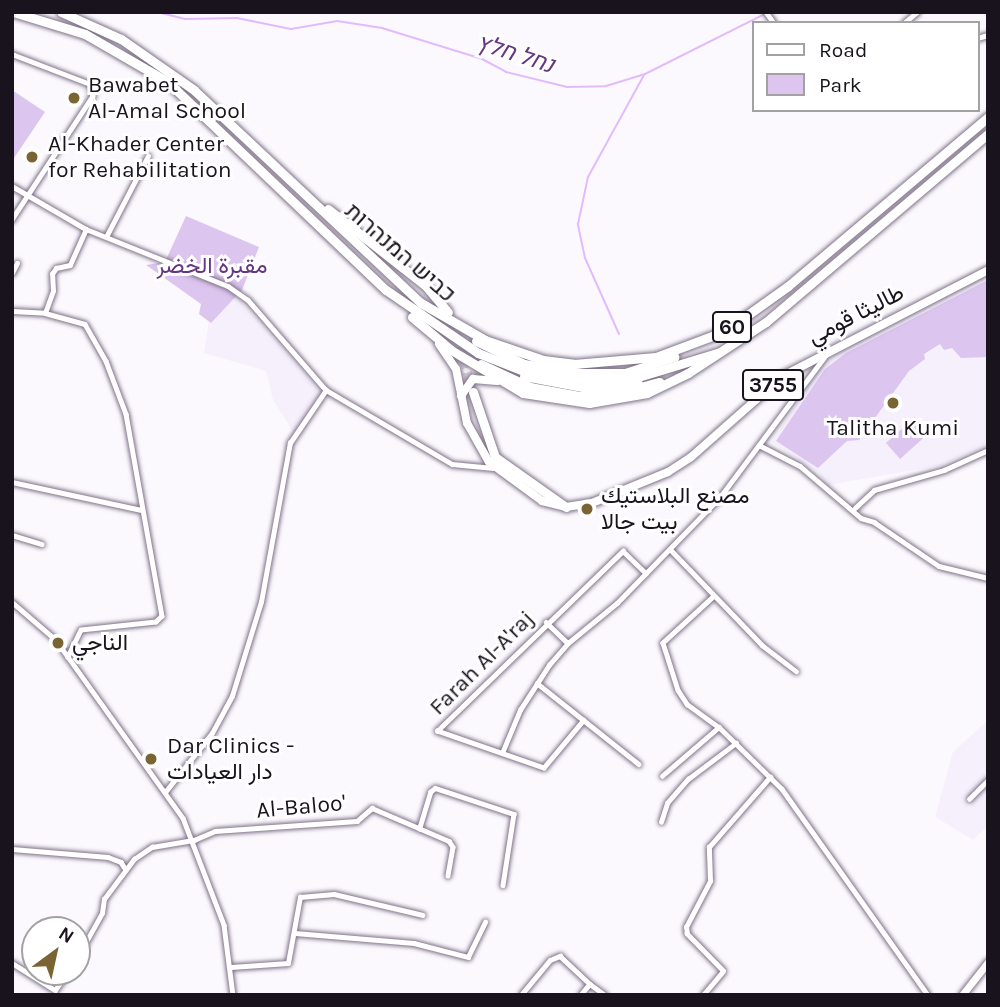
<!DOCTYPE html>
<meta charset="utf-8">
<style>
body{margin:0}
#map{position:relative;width:1000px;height:1007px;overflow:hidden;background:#fcf9fe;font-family:Karla,Vazirmatn,Heebo,sans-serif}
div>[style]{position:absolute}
.built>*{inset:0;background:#f6effc}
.green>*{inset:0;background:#dcc5ee}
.stream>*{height:2px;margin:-1px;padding:0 1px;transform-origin:1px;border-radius:1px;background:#e2bbfe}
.highway-tunnel>*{height:9px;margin-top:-4.5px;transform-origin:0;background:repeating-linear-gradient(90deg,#dad6dc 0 9px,transparent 0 13.5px)}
.roads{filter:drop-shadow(0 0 2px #7f7288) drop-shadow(0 0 2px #7f7288)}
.street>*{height:4.5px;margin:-2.25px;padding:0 2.25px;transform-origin:2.25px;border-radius:2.25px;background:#fff}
.secondary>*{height:7px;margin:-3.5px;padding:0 3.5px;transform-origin:3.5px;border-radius:3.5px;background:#fff}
.primary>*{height:8px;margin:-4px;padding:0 4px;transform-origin:4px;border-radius:4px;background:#fff}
.highway>*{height:9px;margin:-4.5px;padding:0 4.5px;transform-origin:4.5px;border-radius:4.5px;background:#fff}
.dots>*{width:19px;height:19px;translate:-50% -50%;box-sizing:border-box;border:4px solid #fff;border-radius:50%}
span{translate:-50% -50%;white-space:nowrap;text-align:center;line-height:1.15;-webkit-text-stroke:6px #fff;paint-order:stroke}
.shield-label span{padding:2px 5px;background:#fff;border:2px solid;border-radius:5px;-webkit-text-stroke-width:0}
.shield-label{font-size:21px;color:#18131c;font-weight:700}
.poi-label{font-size:23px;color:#18131c}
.left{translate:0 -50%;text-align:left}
.street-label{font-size:23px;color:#18131c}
.park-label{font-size:23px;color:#653682}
.water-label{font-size:24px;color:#663783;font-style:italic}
.frame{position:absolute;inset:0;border:14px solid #18131c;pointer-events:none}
.legend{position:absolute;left:752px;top:21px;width:228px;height:91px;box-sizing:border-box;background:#fff;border:2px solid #a3a1a4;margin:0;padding:9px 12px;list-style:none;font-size:21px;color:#18131c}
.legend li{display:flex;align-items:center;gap:14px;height:35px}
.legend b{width:35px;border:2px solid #a3a1a4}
.north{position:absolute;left:21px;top:916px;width:70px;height:70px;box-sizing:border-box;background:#fff;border:2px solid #a3a1a4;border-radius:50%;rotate:33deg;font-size:19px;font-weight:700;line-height:28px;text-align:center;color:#18131c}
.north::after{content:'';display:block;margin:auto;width:24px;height:32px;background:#7b6434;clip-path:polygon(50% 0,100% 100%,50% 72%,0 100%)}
</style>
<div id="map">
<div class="built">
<i style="clip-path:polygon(988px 274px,988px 445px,943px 465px,828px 485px,818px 472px,772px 442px,823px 364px,851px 343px)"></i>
<i style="clip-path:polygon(237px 296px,322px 393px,294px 433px,273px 400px,266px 371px,204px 353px,209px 321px)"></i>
<i style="clip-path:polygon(988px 720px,988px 826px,973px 840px,935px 817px,953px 752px)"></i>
</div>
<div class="green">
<i style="clip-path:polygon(12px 90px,45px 112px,12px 161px)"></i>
<i style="clip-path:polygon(186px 216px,259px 247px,242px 290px,211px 323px,199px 314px,201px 304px,146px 265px,165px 262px)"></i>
<i style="clip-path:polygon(988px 280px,988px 357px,961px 358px,952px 348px,944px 350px,940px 344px,924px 354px,925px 359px,909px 371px,859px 440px,847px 441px,818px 468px,776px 441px,825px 369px,846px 353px)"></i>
<i style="clip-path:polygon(915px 417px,929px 433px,900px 459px,886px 443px)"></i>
</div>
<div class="stream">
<i style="left:157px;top:12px;width:29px;rotate:14deg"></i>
<i style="left:185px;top:19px;width:52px;rotate:-1.1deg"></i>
<i style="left:237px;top:18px;width:55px;rotate:11.5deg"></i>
<i style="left:291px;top:29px;width:47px;rotate:-9.9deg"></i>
<i style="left:337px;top:21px;width:46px;rotate:8.8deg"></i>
<i style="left:382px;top:28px;width:105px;rotate:17.2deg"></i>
<i style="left:482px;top:59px;width:27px;rotate:28deg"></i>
<i style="left:506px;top:72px;width:63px;rotate:13.8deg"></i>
<i style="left:567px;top:87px;width:39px;rotate:-1deg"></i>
<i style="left:606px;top:86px;width:41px;rotate:-17.1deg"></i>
<i style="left:645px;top:74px;width:139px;rotate:-26.6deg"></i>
<i style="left:619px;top:334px;width:83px;rotate:-114.1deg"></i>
<i style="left:585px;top:258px;width:35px;rotate:-102deg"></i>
<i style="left:578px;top:224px;width:48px;rotate:-78deg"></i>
<i style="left:588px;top:177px;width:116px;rotate:-61.2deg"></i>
</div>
<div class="highway-tunnel">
<i style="left:452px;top:320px;width:70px;rotate:73.4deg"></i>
</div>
<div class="roads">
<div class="street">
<i style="left:766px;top:12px;width:14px;rotate:54deg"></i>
<i style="left:904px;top:23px;width:17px;rotate:-40deg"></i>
<i style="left:977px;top:38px;width:11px;rotate:-15deg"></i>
<i style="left:12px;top:54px;width:84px;rotate:21deg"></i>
<i style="left:90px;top:84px;width:12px;rotate:76deg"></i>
<i style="left:93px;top:96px;width:148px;rotate:123.2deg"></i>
<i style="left:12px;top:186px;width:86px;rotate:30.2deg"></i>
<i style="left:86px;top:229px;width:153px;rotate:21.9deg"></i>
<i style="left:228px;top:286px;width:24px;rotate:35deg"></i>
<i style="left:248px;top:300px;width:119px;rotate:49.1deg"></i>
<i style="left:326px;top:390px;width:146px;rotate:30.4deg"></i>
<i style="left:452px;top:464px;width:41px;rotate:5.6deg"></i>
<i style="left:106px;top:237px;width:91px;rotate:-62.6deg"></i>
<i style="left:12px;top:273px;width:11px;rotate:-63deg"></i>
<i style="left:12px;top:311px;width:33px;rotate:3deg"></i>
<i style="left:45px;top:313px;width:41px;rotate:15.4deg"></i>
<i style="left:85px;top:324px;width:43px;rotate:60.4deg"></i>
<i style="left:106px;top:361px;width:57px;rotate:69.3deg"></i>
<i style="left:126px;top:414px;width:205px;rotate:79.9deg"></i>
<i style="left:162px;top:616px;width:8px;rotate:135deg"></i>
<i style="left:156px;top:622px;width:75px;rotate:173.9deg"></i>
<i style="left:81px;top:630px;width:30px;rotate:116deg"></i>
<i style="left:45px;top:313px;width:23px;rotate:-70deg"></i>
<i style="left:53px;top:291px;width:17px;rotate:-93deg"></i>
<i style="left:52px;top:274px;width:7px;rotate:-56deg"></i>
<i style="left:56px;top:268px;width:14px;rotate:-12deg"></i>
<i style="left:70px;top:265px;width:39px;rotate:-66deg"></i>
<i style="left:759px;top:445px;width:46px;rotate:27.1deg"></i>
<i style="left:800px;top:466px;width:80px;rotate:40.4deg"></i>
<i style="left:861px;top:518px;width:14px;rotate:17deg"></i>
<i style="left:874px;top:522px;width:78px;rotate:34.1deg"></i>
<i style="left:939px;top:566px;width:50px;rotate:13.8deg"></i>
<i style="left:12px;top:482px;width:132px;rotate:12.2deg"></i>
<i style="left:855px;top:508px;width:26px;rotate:-43deg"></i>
<i style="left:874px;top:490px;width:73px;rotate:-15.9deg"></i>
<i style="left:944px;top:470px;width:48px;rotate:-24.4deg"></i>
<i style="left:12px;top:535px;width:31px;rotate:17deg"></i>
<i style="left:671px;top:550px;width:132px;rotate:46.2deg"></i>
<i style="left:762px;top:645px;width:43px;rotate:37.4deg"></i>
<i style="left:713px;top:597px;width:68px;rotate:137.4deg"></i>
<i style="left:663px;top:643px;width:49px;rotate:72.3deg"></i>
<i style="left:678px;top:690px;width:17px;rotate:57deg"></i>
<i style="left:687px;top:704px;width:39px;rotate:36deg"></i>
<i style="left:719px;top:727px;width:88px;rotate:44.5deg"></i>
<i style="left:782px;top:789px;width:252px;rotate:54.7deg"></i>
<i style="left:12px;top:602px;width:58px;rotate:40.8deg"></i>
<i style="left:56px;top:640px;width:219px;rotate:54.5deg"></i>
<i style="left:183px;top:818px;width:115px;rotate:69deg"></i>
<i style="left:224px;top:925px;width:71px;rotate:82.7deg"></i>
<i style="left:546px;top:622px;width:30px;rotate:44deg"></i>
<i style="left:537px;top:683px;width:130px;rotate:38.5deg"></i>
<i style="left:584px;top:720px;width:62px;rotate:129.8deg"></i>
<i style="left:544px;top:768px;width:113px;rotate:-160.9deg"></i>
<i style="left:437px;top:731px;width:259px;rotate:-44.1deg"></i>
<i style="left:623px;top:551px;width:32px;rotate:44deg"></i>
<i style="left:502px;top:753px;width:47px;rotate:-67.3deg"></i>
<i style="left:520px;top:710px;width:54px;rotate:-57.2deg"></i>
<i style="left:549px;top:665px;width:29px;rotate:-49deg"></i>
<i style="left:568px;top:643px;width:63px;rotate:-39.2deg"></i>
<i style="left:617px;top:603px;width:148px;rotate:-45.8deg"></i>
<i style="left:720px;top:497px;width:176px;rotate:-53.3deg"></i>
<i style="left:662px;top:776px;width:75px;rotate:-40.7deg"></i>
<i style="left:166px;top:791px;width:74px;rotate:-51.6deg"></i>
<i style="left:212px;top:733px;width:42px;rotate:-61.6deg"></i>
<i style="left:232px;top:696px;width:98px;rotate:-72.9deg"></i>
<i style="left:261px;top:602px;width:162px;rotate:-79.7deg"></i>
<i style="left:290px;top:443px;width:64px;rotate:-55.8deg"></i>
<i style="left:969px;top:799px;width:27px;rotate:-45deg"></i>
<i style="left:661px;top:822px;width:20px;rotate:-72deg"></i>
<i style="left:667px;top:803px;width:32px;rotate:-49deg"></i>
<i style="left:688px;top:779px;width:60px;rotate:-36.9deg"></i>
<i style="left:419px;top:829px;width:39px;rotate:-73deg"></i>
<i style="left:430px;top:792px;width:6px;rotate:-39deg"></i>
<i style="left:435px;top:788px;width:83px;rotate:18.2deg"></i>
<i style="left:514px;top:814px;width:72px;rotate:98.8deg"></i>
<i style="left:12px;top:849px;width:96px;rotate:4.8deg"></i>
<i style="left:108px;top:857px;width:14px;rotate:21deg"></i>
<i style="left:121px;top:862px;width:9px;rotate:58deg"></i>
<i style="left:295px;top:933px;width:119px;rotate:4.8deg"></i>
<i style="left:414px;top:943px;width:56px;rotate:14.5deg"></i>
<i style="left:468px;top:957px;width:39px;rotate:-64deg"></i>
<i style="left:77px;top:958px;width:51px;rotate:-60.9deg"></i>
<i style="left:102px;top:913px;width:14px;rotate:-82deg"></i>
<i style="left:104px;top:899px;width:50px;rotate:-53.1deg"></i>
<i style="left:134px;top:859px;width:22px;rotate:-34deg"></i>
<i style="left:152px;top:847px;width:43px;rotate:-9.5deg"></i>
<i style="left:194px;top:840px;width:23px;rotate:-23deg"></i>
<i style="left:215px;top:831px;width:142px;rotate:-4deg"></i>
<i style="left:357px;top:821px;width:20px;rotate:-41deg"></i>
<i style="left:372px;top:808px;width:84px;rotate:23.2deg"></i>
<i style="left:449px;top:841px;width:7px;rotate:56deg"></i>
<i style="left:453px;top:847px;width:29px;rotate:100deg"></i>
<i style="left:12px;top:963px;width:51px;rotate:32.1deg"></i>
<i style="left:55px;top:990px;width:22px;rotate:-54deg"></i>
<i style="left:231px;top:967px;width:57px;rotate:-4deg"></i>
<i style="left:288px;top:963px;width:67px;rotate:-79.7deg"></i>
<i style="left:300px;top:897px;width:34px;rotate:-5deg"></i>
<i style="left:334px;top:894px;width:91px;rotate:13.3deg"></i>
<i style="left:590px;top:984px;width:19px;rotate:36deg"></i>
<i style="left:521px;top:995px;width:45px;rotate:-50.4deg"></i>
<i style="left:550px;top:960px;width:11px;rotate:-22deg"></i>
<i style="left:560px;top:956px;width:41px;rotate:43deg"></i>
<i style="left:590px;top:984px;width:14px;rotate:129deg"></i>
<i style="left:703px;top:995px;width:31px;rotate:-50deg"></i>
<i style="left:723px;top:971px;width:52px;rotate:-134.2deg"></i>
<i style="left:687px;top:934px;width:7px;rotate:-98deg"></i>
<i style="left:686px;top:927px;width:52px;rotate:-62.4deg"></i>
<i style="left:710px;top:881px;width:34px;rotate:-92deg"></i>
<i style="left:709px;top:847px;width:93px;rotate:-48.9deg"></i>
</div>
<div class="secondary">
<i style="left:962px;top:995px;width:42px;rotate:-51.8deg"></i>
</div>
<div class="primary">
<i style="left:439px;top:344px;width:30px;rotate:56deg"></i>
<i style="left:456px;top:369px;width:55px;rotate:78.5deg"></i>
<i style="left:467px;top:423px;width:45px;rotate:60.6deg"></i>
<i style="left:489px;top:462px;width:66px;rotate:36.3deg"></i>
<i style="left:542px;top:501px;width:25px;rotate:14deg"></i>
<i style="left:566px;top:507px;width:26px;rotate:-9deg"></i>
<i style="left:592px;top:503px;width:82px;rotate:-22.2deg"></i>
<i style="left:668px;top:472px;width:27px;rotate:-33deg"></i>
<i style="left:691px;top:457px;width:123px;rotate:-41.4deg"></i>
<i style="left:783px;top:376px;width:231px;rotate:-27.3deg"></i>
<i style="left:461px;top:396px;width:21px;rotate:-55deg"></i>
<i style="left:473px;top:379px;width:24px;rotate:5deg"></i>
</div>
<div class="highway">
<i style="left:13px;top:12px;width:75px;rotate:17deg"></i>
<i style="left:85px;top:34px;width:96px;rotate:30deg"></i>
<i style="left:168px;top:82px;width:301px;rotate:43.7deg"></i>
<i style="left:386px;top:290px;width:112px;rotate:34.4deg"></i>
<i style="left:478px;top:353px;width:52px;rotate:21.6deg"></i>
<i style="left:526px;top:372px;width:66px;rotate:8.7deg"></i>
<i style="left:591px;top:382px;width:44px;rotate:-5.2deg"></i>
<i style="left:635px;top:378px;width:89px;rotate:-17deg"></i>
<i style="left:61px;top:12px;width:66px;rotate:24.2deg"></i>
<i style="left:121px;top:39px;width:89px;rotate:34.9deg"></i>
<i style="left:194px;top:90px;width:311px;rotate:43.2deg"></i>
<i style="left:421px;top:303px;width:74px;rotate:30deg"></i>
<i style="left:485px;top:340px;width:61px;rotate:19deg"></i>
<i style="left:543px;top:360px;width:31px;rotate:7deg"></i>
<i style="left:574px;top:364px;width:82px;rotate:-4.9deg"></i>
<i style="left:656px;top:357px;width:74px;rotate:-20.6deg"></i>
<i style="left:725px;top:331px;width:77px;rotate:-35.5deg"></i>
<i style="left:788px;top:286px;width:262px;rotate:-40.2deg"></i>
<i style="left:328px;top:209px;width:125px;rotate:38.2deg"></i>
<i style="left:426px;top:286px;width:34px;rotate:50deg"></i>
<i style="left:412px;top:317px;width:51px;rotate:40.2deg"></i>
<i style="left:451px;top:350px;width:84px;rotate:30.8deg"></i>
<i style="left:523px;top:393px;width:67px;rotate:8.6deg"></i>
<i style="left:589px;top:403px;width:59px;rotate:-9.8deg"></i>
<i style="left:647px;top:393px;width:46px;rotate:-26deg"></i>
<i style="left:688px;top:373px;width:93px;rotate:-33.2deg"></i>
<i style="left:766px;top:322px;width:291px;rotate:-40.3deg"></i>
<i style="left:476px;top:341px;width:53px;rotate:25.6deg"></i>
<i style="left:524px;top:364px;width:57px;rotate:9.1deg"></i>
<i style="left:580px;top:373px;width:45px"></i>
<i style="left:625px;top:373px;width:52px;rotate:-18.1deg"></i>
<i style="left:481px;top:364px;width:54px;rotate:25.1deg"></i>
<i style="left:530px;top:387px;width:50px;rotate:10.4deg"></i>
<i style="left:579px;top:396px;width:35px;rotate:-3deg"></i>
<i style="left:614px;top:394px;width:47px;rotate:-14.9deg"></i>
<i style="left:524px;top:376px;width:70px;rotate:10.7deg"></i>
<i style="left:593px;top:389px;width:45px;rotate:-9deg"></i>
<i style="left:473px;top:392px;width:69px;rotate:71.3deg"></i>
<i style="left:495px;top:457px;width:87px;rotate:35.2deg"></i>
</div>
</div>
<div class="dots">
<i style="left:74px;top:98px;background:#7b6434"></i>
<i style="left:32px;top:157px;background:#7b6434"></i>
<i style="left:893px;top:403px;background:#7b6434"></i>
<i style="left:587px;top:509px;background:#7b6434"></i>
<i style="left:58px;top:643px;background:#7b6434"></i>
<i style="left:151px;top:759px;background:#7b6434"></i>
</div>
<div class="shield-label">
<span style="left:732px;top:327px">60</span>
<span style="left:773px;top:385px">3755</span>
</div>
<div class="poi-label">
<span class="left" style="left:88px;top:98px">Bawabet<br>Al-Amal School</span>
<span class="left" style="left:48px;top:157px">Al-Khader Center<br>for Rehabilitation</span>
<span style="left:893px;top:428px">Talitha Kumi</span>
<span class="left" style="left:601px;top:509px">مصنع البلاستيك<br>بيت جالا</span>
<span class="left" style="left:72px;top:643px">الناجي</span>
<span class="left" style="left:167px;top:759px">Dar Clinics -<br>دار العيادات</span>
</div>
<div class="street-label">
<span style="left:400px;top:253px;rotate:41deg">כביש המנהרות</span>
<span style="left:856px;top:315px;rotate:-27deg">طاليثا قومي</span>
<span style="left:482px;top:663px;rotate:-45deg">Farah Al-A'raj</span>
<span style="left:301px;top:807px;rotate:-5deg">Al-Baloo'</span>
</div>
<div class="park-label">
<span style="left:212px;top:266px">مقبرة الخضر</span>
</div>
<div class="water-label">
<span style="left:515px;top:54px;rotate:18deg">נחל חלץ</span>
</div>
<div class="frame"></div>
<ul class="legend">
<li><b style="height:9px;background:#fff"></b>Road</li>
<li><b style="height:19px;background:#dcc5ee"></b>Park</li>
</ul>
<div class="north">N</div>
</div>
